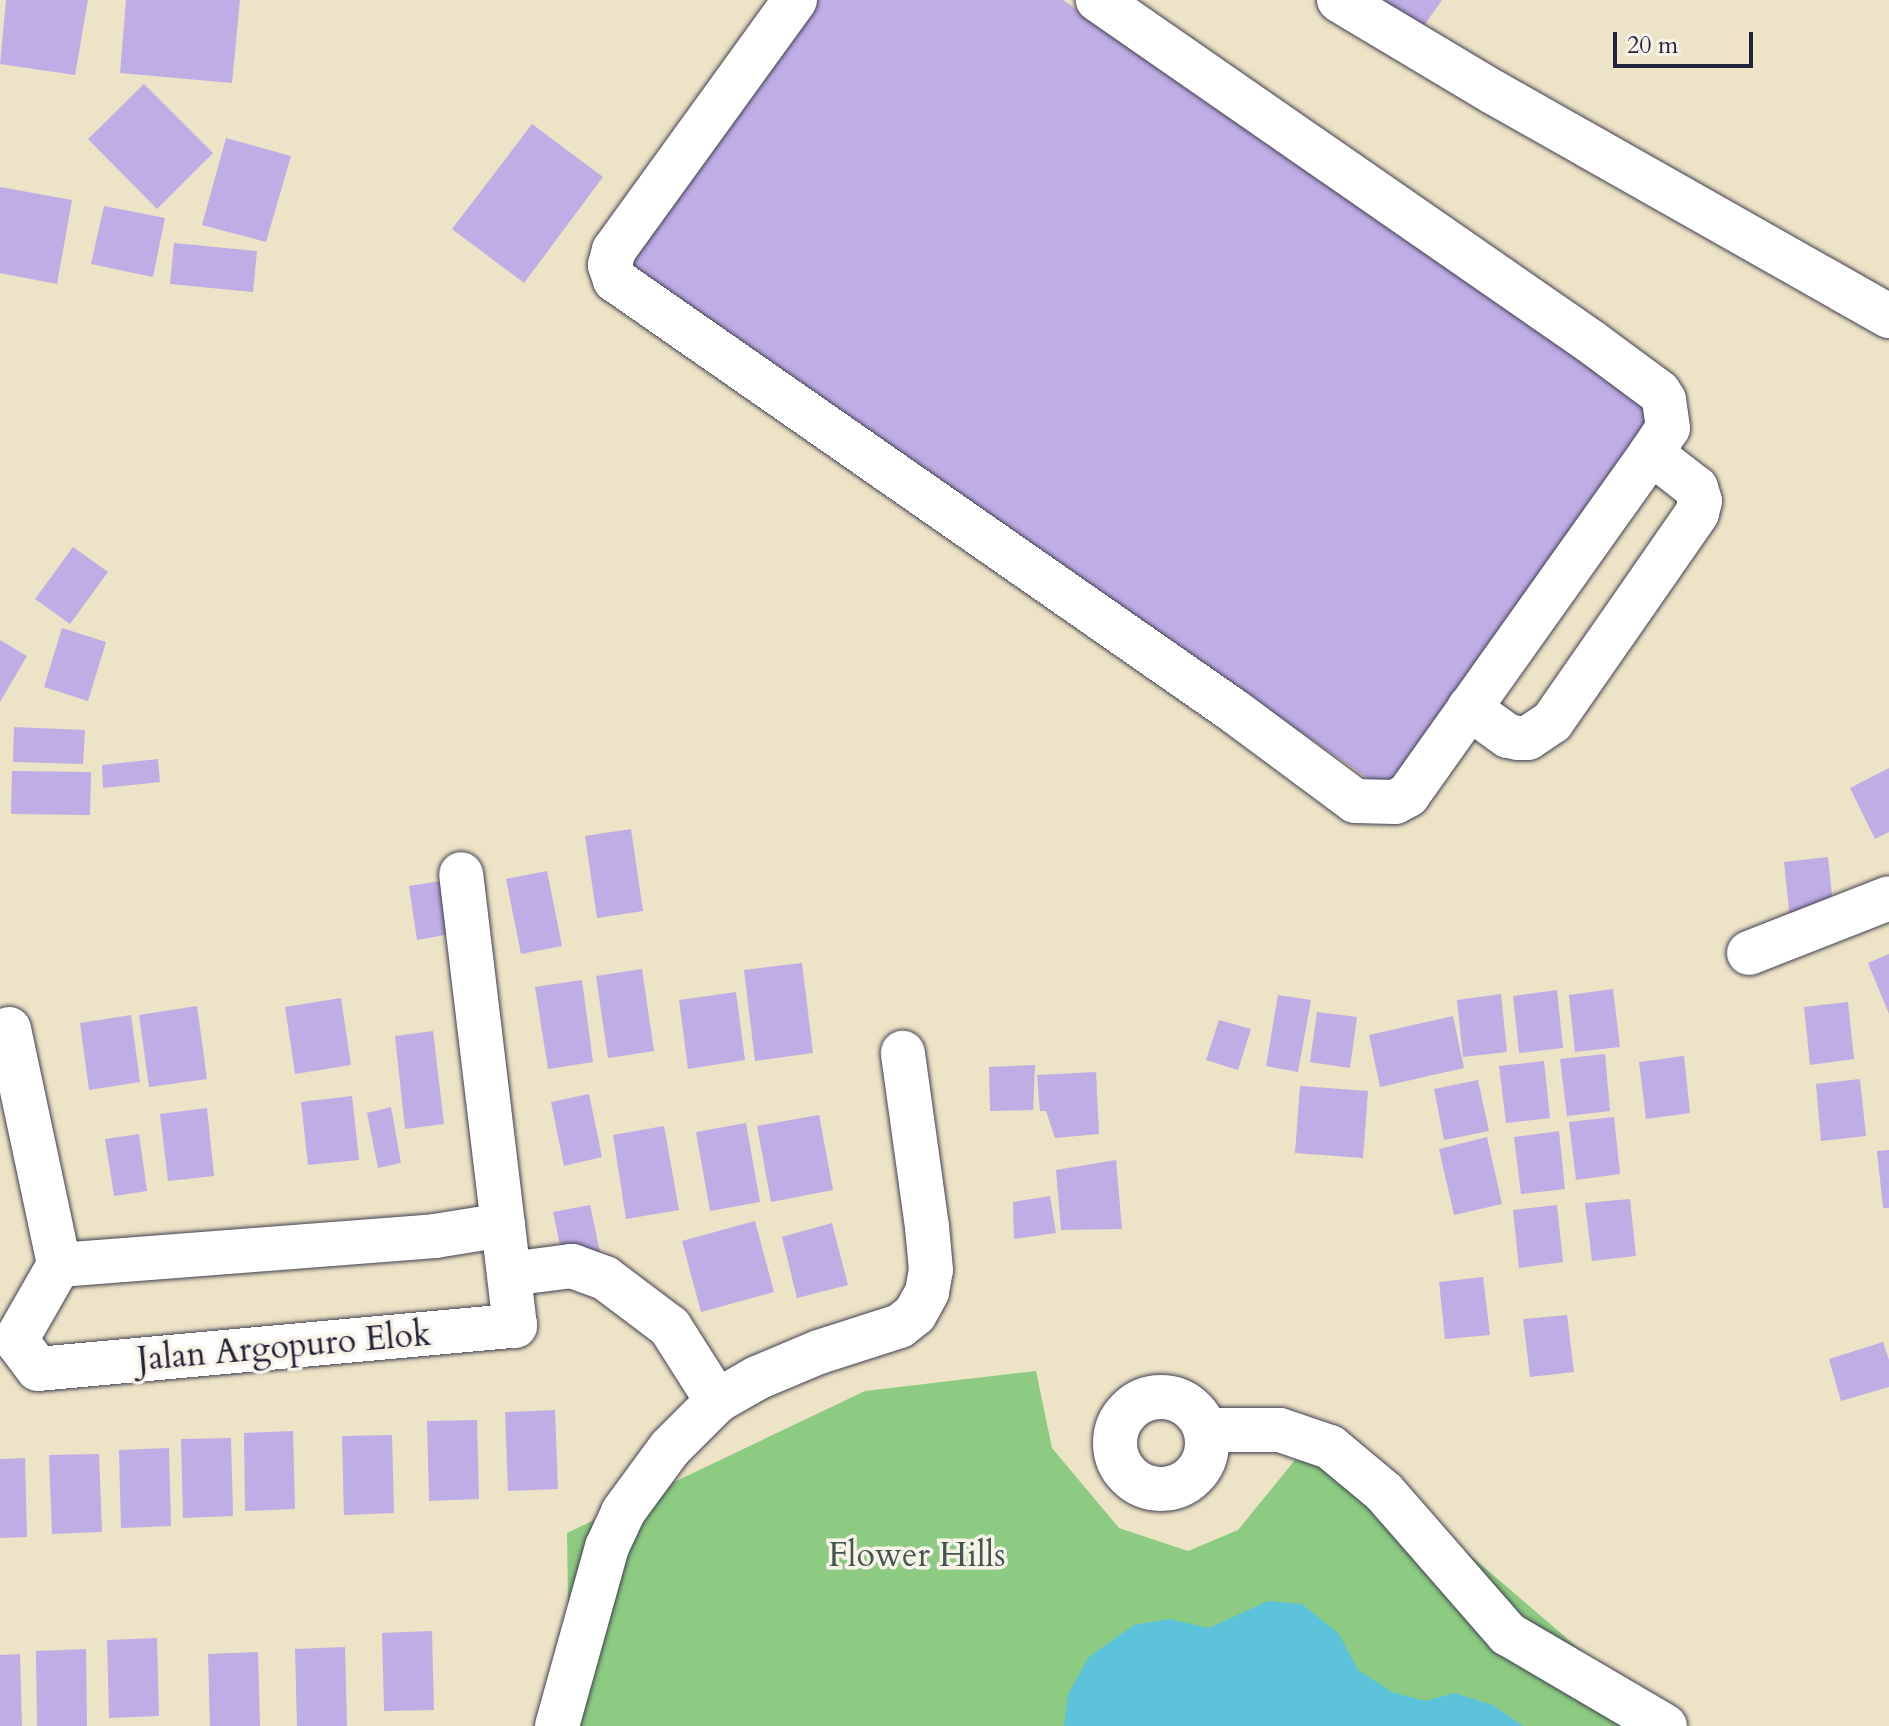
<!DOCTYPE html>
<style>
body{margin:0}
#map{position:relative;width:1889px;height:1726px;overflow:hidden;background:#ede3c6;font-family:Cardo,serif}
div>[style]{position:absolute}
.green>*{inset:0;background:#8ccb81}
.water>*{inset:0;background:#5dc3db}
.building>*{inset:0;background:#bfade5}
.roads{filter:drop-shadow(0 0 2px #403f50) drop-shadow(0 0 2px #403f50)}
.minor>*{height:44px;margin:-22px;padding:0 22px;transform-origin:22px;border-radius:22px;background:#fff}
.minor>.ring{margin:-22px;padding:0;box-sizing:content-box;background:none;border:44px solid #fff;border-radius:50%}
span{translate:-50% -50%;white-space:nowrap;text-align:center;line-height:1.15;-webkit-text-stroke:7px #f7f3e8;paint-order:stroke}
.street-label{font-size:34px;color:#22223b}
.park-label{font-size:34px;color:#425550}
.scale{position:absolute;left:1613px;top:32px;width:140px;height:36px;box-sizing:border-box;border:4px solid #22223b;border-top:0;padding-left:10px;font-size:24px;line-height:28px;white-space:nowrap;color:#22223b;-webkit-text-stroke:6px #f7f3e8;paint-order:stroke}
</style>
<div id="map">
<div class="green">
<i style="clip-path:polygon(1036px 1371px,1052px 1448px,1119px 1528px,1188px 1551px,1238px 1530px,1295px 1460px,1372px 1471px,1669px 1726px,570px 1726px,567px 1533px,865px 1391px)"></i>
</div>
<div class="water">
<i style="clip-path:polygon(1268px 1601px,1302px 1604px,1339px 1634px,1358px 1670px,1392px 1692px,1425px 1701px,1455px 1693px,1493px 1705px,1523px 1726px,1064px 1726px,1068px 1694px,1089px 1657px,1134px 1625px,1170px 1619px,1209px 1628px)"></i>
</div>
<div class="building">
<i style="clip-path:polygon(6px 0,88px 0,75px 75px,0 64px)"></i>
<i style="clip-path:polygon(126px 0,240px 0,232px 83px,120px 73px)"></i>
<i style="clip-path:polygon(803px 0,1063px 0,1657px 412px,1392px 795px,622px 262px)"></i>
<i style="clip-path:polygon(1378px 0,1442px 0,1421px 30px)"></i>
<i style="clip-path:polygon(144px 84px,213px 153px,157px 209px,88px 139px)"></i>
<i style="clip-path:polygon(532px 124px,603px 177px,524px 283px,452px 229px)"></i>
<i style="clip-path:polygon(226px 138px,291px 156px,266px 242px,202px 225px)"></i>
<i style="clip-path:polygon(0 187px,72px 200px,57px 284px,0 273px)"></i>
<i style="clip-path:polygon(104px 206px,165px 218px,153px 277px,91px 264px)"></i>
<i style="clip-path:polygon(174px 243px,257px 251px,253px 292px,170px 284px)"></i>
<i style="clip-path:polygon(73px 547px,108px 572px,70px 624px,35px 599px)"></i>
<i style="clip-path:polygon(62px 628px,106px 642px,88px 701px,44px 687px)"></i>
<i style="clip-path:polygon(0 640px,27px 656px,0 702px)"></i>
<i style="clip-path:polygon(14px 727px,85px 730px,83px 764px,13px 762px)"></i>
<i style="clip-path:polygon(158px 759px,160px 782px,103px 788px,102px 765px)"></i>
<i style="clip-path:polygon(1889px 768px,1889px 832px,1875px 839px,1850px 788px)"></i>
<i style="clip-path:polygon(12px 771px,91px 772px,90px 815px,11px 814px)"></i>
<i style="clip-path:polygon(631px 829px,643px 911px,597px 918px,585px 836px)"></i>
<i style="clip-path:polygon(1828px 857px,1834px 915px,1790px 919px,1784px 862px)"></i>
<i style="clip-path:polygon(547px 871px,562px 946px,521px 954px,506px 879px)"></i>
<i style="clip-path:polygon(441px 881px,450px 934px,417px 940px,409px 886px)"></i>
<i style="clip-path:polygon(1889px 954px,1889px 1014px,1868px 963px)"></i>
<i style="clip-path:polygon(802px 963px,813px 1053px,755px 1061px,744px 970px)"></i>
<i style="clip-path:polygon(642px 969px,654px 1051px,608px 1058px,596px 976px)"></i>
<i style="clip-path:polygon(582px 980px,593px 1062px,548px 1069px,535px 987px)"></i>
<i style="clip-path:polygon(1613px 989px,1620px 1047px,1575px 1052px,1569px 995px)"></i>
<i style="clip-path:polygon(1557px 990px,1563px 1048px,1519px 1053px,1513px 996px)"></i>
<i style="clip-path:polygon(736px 992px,745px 1060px,688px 1069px,679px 1000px)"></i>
<i style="clip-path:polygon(1501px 994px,1507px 1052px,1463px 1057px,1457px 1000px)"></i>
<i style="clip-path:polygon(1278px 995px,1311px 1000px,1298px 1072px,1266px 1066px)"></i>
<i style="clip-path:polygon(341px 998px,351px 1065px,295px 1074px,285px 1007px)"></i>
<i style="clip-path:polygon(1848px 1002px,1854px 1059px,1810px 1065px,1804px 1007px)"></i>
<i style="clip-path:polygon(197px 1006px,207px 1079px,149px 1087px,139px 1015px)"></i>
<i style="clip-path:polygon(1317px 1012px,1357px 1017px,1350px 1068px,1310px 1062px)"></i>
<i style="clip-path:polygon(131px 1015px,140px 1082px,89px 1090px,80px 1023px)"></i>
<i style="clip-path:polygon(1453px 1016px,1464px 1068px,1380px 1087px,1369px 1035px)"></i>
<i style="clip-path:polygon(1219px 1020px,1251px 1029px,1238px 1070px,1206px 1060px)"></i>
<i style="clip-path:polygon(433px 1031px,444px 1124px,405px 1129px,395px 1036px)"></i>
<i style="clip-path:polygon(1605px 1054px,1610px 1111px,1567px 1116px,1560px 1059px)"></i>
<i style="clip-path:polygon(1684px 1056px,1690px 1113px,1646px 1119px,1639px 1062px)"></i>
<i style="clip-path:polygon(1544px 1061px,1550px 1118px,1506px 1123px,1499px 1066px)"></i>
<i style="clip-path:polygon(1035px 1065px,1033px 1110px,990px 1111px,989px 1067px)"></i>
<i style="clip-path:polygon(1096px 1072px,1099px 1134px,1055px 1138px,1046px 1111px,1040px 1111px,1037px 1075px)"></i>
<i style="clip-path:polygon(1860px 1079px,1866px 1136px,1821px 1141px,1816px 1084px)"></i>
<i style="clip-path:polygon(1478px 1080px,1489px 1131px,1444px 1140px,1434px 1089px)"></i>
<i style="clip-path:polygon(1300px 1086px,1368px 1091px,1363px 1158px,1295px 1153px)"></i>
<i style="clip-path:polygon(589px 1094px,602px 1157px,564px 1166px,551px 1102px)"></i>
<i style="clip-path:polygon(352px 1096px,359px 1160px,308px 1165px,301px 1102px)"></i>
<i style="clip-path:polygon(391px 1107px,401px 1163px,378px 1168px,367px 1113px)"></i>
<i style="clip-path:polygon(207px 1108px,214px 1176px,168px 1181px,160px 1114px)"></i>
<i style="clip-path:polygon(819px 1115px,833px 1190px,771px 1202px,757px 1126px)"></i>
<i style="clip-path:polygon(1614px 1117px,1620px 1174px,1576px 1180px,1569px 1122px)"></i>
<i style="clip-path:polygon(746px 1123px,760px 1202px,710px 1211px,696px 1132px)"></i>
<i style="clip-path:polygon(664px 1126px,679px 1210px,626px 1219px,613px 1135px)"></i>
<i style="clip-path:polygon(1559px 1131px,1565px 1189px,1521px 1194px,1514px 1137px)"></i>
<i style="clip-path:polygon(139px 1134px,147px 1191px,114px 1196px,105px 1139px)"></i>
<i style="clip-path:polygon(1487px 1137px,1502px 1204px,1454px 1215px,1439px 1149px)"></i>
<i style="clip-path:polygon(1889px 1150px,1889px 1208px,1883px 1208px,1877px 1151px)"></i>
<i style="clip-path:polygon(1116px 1160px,1122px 1229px,1061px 1230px,1056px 1170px)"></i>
<i style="clip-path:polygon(1050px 1196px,1056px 1233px,1014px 1239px,1013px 1202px)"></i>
<i style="clip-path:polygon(1630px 1199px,1636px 1256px,1592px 1261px,1585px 1203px)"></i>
<i style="clip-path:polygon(590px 1205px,600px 1252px,563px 1259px,553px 1212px)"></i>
<i style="clip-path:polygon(1557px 1205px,1563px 1262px,1519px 1268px,1513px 1210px)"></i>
<i style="clip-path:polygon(755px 1221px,774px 1292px,701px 1312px,682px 1241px)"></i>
<i style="clip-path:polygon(832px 1223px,848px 1285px,797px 1298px,782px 1237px)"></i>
<i style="clip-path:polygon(1483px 1277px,1490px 1335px,1445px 1339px,1439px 1282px)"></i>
<i style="clip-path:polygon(1567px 1315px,1574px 1372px,1530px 1377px,1523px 1319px)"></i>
<i style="clip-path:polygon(1883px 1342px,1889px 1360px,1889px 1387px,1841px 1401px,1829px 1359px)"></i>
<i style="clip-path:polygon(555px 1410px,558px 1489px,508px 1491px,505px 1412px)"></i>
<i style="clip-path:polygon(477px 1420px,479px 1499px,429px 1501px,427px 1421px)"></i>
<i style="clip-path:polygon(293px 1431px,295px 1509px,245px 1511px,244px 1433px)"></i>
<i style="clip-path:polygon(392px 1435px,394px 1513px,344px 1515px,342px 1436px)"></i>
<i style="clip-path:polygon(231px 1438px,233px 1516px,183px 1518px,181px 1439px)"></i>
<i style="clip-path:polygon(169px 1448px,171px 1526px,121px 1528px,119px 1450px)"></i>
<i style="clip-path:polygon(99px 1454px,102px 1532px,52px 1534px,49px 1455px)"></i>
<i style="clip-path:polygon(25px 1458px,27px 1537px,0 1538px,0 1459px)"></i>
<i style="clip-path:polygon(432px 1631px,434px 1710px,384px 1711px,382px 1633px)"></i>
<i style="clip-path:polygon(157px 1638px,159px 1716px,109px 1718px,107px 1640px)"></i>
<i style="clip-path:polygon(345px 1647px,347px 1726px,297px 1726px,295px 1649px)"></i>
<i style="clip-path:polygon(86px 1649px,87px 1726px,37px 1726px,36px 1651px)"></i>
<i style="clip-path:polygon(258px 1652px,260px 1726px,210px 1726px,208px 1654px)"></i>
<i style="clip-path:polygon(20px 1654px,22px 1726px,0 1726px,0 1655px)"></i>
</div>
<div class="roads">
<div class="minor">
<i style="left:795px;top:0;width:309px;rotate:125.9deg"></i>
<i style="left:614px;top:250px;width:16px;rotate:105deg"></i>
<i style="left:610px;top:265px;width:16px;rotate:72deg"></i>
<i style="left:615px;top:280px;width:754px;rotate:34.85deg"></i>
<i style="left:1234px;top:711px;width:151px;rotate:36.6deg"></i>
<i style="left:1355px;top:801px;width:40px;rotate:1.4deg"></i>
<i style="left:1395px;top:802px;width:15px;rotate:-28deg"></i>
<i style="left:1408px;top:795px;width:420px;rotate:-54.6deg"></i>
<i style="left:1651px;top:453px;width:30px;rotate:-56deg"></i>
<i style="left:1668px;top:428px;width:28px;rotate:-98deg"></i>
<i style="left:1664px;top:400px;width:9px;rotate:-122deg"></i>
<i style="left:1659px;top:392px;width:86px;rotate:-143.5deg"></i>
<i style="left:1590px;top:341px;width:599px;rotate:-145.27deg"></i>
<i style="left:1339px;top:0;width:179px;rotate:30.9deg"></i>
<i style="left:1493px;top:92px;width:455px;rotate:29.5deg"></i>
<i style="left:1469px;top:708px;width:48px;rotate:35.7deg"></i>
<i style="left:1508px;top:736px;width:10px;rotate:11deg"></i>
<i style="left:1518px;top:738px;width:10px"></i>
<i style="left:1528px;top:738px;width:29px;rotate:-34deg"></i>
<i style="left:1552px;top:722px;width:254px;rotate:-55.2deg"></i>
<i style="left:1697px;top:513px;width:12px;rotate:-76deg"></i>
<i style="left:1700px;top:501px;width:14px;rotate:-107deg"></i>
<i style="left:1696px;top:488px;width:57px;rotate:-142.1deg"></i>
<i style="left:1749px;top:953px;width:150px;rotate:-21.4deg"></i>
<i style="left:9px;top:1029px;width:241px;rotate:78deg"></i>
<i style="left:510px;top:1274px;width:63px;rotate:-7.4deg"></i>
<i style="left:572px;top:1266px;width:35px;rotate:20deg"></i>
<i style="left:605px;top:1278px;width:81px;rotate:37deg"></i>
<i style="left:670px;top:1327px;width:88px;rotate:57.6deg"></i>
<i style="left:16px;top:1340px;width:36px;rotate:53deg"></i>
<i style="left:38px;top:1369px;width:479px;rotate:-5.2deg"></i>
<i style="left:515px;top:1326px;width:455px;rotate:-96.8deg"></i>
<i style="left:16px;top:1340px;width:86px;rotate:-60.2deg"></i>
<i style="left:59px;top:1265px;width:377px;rotate:-4.4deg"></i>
<i style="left:435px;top:1236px;width:69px;rotate:-9.2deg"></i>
<i class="ring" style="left:1115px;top:1397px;width:48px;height:48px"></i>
<i style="left:1206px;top:1430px;width:74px"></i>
<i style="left:1280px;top:1430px;width:53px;rotate:18.8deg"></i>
<i style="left:1330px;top:1447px;width:70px;rotate:39.8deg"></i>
<i style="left:1384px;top:1492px;width:189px;rotate:48.9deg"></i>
<i style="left:1508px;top:1634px;width:182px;rotate:30.4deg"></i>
<i style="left:557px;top:1726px;width:186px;rotate:-74.4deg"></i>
<i style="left:607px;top:1547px;width:38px;rotate:-65deg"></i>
<i style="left:623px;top:1512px;width:79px;rotate:-53.7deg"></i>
<i style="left:670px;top:1448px;width:66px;rotate:-45deg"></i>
<i style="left:717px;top:1401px;width:46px;rotate:-29.9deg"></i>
<i style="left:757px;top:1378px;width:67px;rotate:-22.8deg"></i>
<i style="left:819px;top:1352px;width:85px;rotate:-17.8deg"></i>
<i style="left:900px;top:1326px;width:19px;rotate:-39deg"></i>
<i style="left:915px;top:1314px;width:25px;rotate:-61deg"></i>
<i style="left:927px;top:1292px;width:22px;rotate:-80deg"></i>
<i style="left:931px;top:1270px;width:43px;rotate:-95.3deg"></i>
<i style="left:927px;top:1227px;width:176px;rotate:-97.9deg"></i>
</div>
</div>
<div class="street-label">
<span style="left:284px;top:1347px;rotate:-5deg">Jalan Argopuro Elok</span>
</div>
<div class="park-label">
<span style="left:917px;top:1556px">Flower Hills</span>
</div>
<div class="scale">20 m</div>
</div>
